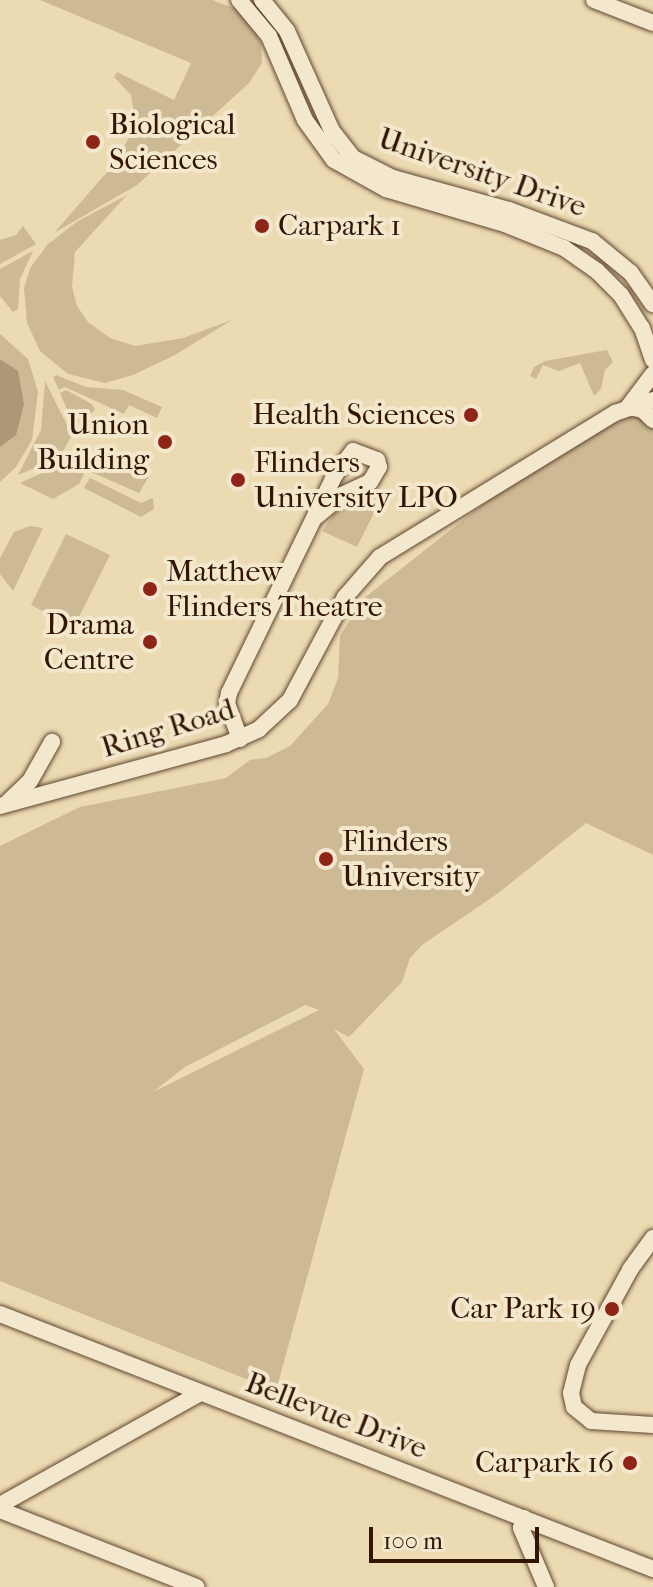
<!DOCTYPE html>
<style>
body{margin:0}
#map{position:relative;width:653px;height:1587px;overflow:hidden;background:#ecdab2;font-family:"IM FELL French Canon",serif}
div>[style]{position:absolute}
.green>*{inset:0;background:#cdb994}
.water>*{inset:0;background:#ad9777}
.roads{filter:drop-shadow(0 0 2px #614630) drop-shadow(0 0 2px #614630)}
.minor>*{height:16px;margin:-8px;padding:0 8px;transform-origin:8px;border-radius:8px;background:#f3e7cd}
.dots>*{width:22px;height:22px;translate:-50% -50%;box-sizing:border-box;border:4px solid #f3e7cd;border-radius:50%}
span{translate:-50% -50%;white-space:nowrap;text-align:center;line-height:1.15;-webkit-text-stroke:8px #f3e7cd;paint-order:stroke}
.poi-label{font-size:30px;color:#331504}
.left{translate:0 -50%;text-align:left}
.right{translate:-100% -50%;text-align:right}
.street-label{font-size:30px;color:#331504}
.scale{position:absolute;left:369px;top:1527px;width:170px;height:36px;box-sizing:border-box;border:4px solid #331504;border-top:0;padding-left:10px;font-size:24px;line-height:28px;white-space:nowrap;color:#331504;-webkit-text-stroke:6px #f3e7cd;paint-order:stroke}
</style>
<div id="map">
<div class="green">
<i style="clip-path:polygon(40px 0,212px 0,236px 9px,252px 25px,261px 44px,262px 63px,249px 83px,137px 185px,54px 233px,114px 164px,127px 141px,135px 118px,131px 95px,114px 77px,117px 72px,174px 100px,191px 63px)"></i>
<i style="clip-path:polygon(127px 195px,75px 252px,72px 287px,77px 306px,88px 322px,110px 338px,135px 346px,183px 338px,232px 320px,173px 356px,133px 375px,105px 383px,68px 374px,40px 351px,27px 323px,24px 288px,30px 268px,48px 244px,78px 221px)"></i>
<i style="clip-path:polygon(23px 226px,36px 244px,0 264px,0 240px,16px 235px)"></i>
<i style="clip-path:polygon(33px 251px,20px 279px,18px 309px,13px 312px,0 296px,0 269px)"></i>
<i style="clip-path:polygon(0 334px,28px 359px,38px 392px,32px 440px,16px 467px,0 482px)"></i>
<i style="clip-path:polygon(607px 350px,613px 362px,605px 370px,601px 389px,594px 396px,580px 363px,559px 371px,543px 365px,536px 379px,530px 376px,534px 367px,545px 361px)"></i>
<i style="clip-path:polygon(56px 375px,86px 387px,123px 390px,162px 407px,157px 418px,129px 405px,124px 414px,65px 387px,59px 390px,53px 377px)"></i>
<i style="clip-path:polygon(45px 381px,72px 435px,59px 458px,18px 475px,41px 430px)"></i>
<i style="clip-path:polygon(66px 390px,92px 404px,95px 410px,75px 428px,60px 393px)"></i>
<i style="clip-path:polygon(evenodd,631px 416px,644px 419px,653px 429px,653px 855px,586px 823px,497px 894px,422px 945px,410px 958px,402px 982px,349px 1037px,334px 1029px,364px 1069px,276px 1391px,0 1281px,0 846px,80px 807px,226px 778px,250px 760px,266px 758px,290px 746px,328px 704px,338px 678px,340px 636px,363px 599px,550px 451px,631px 416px,305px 1005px,319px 1010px,153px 1092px,185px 1067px,305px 1005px)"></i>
<i style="clip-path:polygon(102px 453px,149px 476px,139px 493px,91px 472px)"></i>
<i style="clip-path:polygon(62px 464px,84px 474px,79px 484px,53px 499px,20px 483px)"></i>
<i style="clip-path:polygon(90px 478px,141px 503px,153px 498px,154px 509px,141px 517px,84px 488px)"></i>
<i style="clip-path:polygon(374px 494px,378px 505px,357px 547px,322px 531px,340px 506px)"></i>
<i style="clip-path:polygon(30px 526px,43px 528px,13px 591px,0 574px,0 558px,14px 532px)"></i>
<i style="clip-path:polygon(66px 534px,110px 555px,74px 627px,31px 605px)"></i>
</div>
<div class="water">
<i style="clip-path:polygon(0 359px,18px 371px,24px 404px,16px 435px,0 447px)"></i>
</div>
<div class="roads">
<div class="minor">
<i style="left:239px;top:0;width:47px;rotate:50.2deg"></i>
<i style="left:269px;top:36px;width:91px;rotate:66.8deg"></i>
<i style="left:305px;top:120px;width:49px;rotate:54.1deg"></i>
<i style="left:334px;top:160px;width:60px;rotate:29.1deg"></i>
<i style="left:386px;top:189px;width:124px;rotate:16.4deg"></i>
<i style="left:505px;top:224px;width:64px;rotate:22.1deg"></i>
<i style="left:564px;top:248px;width:40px;rotate:34.9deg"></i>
<i style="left:597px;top:271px;width:34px;rotate:45deg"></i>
<i style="left:621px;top:295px;width:39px;rotate:58deg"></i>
<i style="left:642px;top:328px;width:34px;rotate:71deg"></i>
<i style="left:262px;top:0;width:40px;rotate:51deg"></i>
<i style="left:287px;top:31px;width:110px;rotate:65.8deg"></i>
<i style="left:332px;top:131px;width:34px;rotate:52deg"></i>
<i style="left:353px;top:158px;width:45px;rotate:26.6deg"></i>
<i style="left:393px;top:178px;width:120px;rotate:15.4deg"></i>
<i style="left:509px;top:210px;width:89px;rotate:20.5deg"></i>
<i style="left:592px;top:241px;width:50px;rotate:39.4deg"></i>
<i style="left:631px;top:273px;width:38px;rotate:55deg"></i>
<i style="left:594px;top:0;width:63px;rotate:21.3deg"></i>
<i style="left:628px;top:407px;width:41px;rotate:-52.9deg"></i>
<i style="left:629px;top:407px;width:14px;rotate:12deg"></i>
<i style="left:643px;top:410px;width:14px;rotate:45deg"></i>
<i style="left:240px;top:739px;width:37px;rotate:-110deg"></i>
<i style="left:227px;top:704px;width:11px;rotate:-80deg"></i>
<i style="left:229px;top:693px;width:242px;rotate:-64.1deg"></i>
<i style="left:335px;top:475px;width:30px;rotate:-53deg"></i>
<i style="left:353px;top:451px;width:26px;rotate:21deg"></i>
<i style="left:377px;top:460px;width:7px;rotate:74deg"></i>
<i style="left:379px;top:467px;width:17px;rotate:121deg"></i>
<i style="left:370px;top:482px;width:31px;rotate:155deg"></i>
<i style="left:342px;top:495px;width:33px;rotate:140deg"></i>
<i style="left:8px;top:802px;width:30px;rotate:-44deg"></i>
<i style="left:30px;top:781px;width:45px;rotate:-60.6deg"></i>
<i style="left:0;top:806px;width:234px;rotate:-15.3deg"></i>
<i style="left:226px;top:744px;width:36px;rotate:-24deg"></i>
<i style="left:259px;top:729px;width:42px;rotate:-43.1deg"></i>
<i style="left:290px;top:700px;width:117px;rotate:-61.9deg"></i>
<i style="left:345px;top:597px;width:53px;rotate:-48.8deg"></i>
<i style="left:380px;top:557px;width:276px;rotate:-31.5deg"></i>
<i style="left:615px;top:413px;width:40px;rotate:-18.9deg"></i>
<i style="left:653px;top:1238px;width:39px;rotate:126deg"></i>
<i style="left:630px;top:1270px;width:108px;rotate:118.7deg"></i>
<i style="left:578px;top:1365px;width:29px;rotate:104deg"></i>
<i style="left:571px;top:1393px;width:14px;rotate:78deg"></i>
<i style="left:574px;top:1407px;width:22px;rotate:39deg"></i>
<i style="left:591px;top:1421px;width:62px;rotate:3.7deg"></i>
<i style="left:0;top:1314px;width:701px;rotate:21.33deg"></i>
<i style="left:0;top:1505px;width:229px;rotate:-29.2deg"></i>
<i style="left:0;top:1510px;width:211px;rotate:21.4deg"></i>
<i style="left:524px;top:1518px;width:10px;rotate:107deg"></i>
<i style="left:521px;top:1528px;width:64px;rotate:67deg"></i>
</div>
</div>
<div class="dots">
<i style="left:93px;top:142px;background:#8f2418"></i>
<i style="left:262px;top:226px;background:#8f2418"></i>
<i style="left:471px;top:415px;background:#8f2418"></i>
<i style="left:165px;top:442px;background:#8f2418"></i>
<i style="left:238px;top:480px;background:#8f2418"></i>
<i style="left:150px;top:589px;background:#8f2418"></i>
<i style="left:150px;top:642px;background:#8f2418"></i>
<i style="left:326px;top:859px;background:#8f2418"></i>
<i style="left:612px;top:1309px;background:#8f2418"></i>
<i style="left:630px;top:1463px;background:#8f2418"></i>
</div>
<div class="poi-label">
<span class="left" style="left:109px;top:142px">Biological<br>Sciences</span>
<span class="left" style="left:278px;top:226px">Carpark 1</span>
<span class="right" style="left:455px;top:415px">Health Sciences</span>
<span class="right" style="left:149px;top:442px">Union<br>Building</span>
<span class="left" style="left:254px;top:480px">Flinders<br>University LPO</span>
<span class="left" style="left:166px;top:589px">Matthew<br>Flinders Theatre</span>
<span class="right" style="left:134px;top:642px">Drama<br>Centre</span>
<span class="left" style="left:342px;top:859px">Flinders<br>University</span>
<span class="right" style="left:596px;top:1309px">Car Park 19</span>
<span class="right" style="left:614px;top:1463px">Carpark 16</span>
</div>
<div class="street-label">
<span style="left:482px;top:173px;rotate:19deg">University Drive</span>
<span style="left:168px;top:729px;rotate:-17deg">Ring Road</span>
<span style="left:336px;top:1416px;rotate:21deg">Bellevue Drive</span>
</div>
<div class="scale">100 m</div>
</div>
